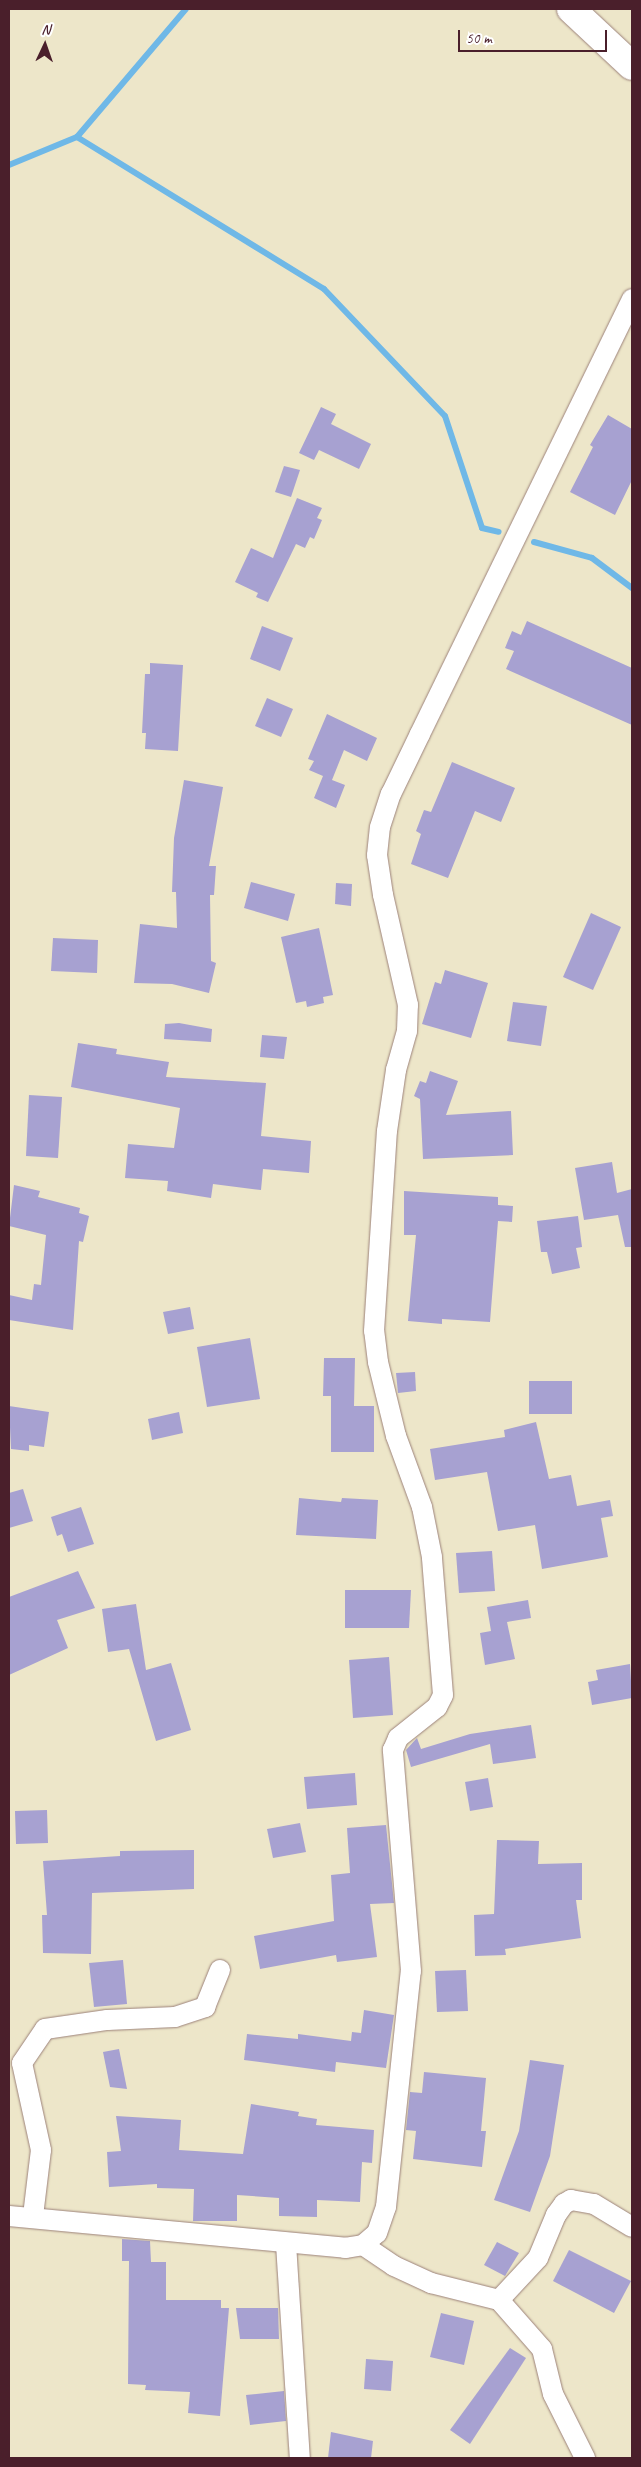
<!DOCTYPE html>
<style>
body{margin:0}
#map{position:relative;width:641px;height:2467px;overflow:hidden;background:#ede6c9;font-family:Caveat,sans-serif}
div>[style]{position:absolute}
.stream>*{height:6px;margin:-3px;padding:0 3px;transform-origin:3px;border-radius:3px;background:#6fb8e7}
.building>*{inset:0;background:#a7a1d1}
.roads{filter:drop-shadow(0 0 1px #9c827a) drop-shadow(0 0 1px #9c827a)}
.street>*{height:20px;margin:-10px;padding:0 10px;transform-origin:10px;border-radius:10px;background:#fff}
.highway>*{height:28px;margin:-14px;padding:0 14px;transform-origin:14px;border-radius:14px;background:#fff}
span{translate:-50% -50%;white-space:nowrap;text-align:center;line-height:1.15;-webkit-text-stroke:4px #fff;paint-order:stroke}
.frame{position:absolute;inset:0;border:10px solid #4a1f2b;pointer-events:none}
.north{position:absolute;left:20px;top:20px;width:50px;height:50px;-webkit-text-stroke:4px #fff;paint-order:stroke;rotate:3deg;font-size:14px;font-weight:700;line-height:20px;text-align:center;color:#4a1f2b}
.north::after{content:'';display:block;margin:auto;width:18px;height:22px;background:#4a1f2b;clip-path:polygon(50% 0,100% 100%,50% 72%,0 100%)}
.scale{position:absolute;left:458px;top:30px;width:149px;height:22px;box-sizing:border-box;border:2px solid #4a1f2b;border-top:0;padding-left:6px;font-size:15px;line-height:18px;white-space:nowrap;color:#4a1f2b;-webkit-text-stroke:4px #fff;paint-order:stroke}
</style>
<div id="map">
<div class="stream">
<i style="left:77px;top:137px;width:290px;rotate:31.6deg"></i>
<i style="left:324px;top:289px;width:175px;rotate:46.4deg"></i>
<i style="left:445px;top:416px;width:118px;rotate:71.7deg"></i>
<i style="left:482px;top:528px;width:17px;rotate:13deg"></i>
<i style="left:9px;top:165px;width:74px;rotate:-22.4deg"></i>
<i style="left:77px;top:137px;width:168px;rotate:-49.6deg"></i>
<i style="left:534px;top:542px;width:60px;rotate:15.4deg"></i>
<i style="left:592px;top:558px;width:50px;rotate:36.9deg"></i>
</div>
<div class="building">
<i style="clip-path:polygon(321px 407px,336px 414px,331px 424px,371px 444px,359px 469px,319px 450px,314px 460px,299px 453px)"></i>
<i style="clip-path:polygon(608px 415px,632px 429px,632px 480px,615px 515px,570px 492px,593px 447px,590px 445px)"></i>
<i style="clip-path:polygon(284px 466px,300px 470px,291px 497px,275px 492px)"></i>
<i style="clip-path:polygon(297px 498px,322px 508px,317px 518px,322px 520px,314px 539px,310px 537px,305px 548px,296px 544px,268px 602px,256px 597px,258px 593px,235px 582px,251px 548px,273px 558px)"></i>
<i style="clip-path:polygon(527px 621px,632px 668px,632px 725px,506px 669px,514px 651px,505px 648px,512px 631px,521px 635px)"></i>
<i style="clip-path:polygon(262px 626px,293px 638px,280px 671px,250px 659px)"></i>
<i style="clip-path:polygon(150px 663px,183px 665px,178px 751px,145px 749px,146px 733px,142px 733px,145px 674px,150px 674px)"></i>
<i style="clip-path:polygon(267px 698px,293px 709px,281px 737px,255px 726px)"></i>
<i style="clip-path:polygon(327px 714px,377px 738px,367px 761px,344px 750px,332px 780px,345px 785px,336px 808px,314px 798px,323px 776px,309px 770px,314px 761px,308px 759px)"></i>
<i style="clip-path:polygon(452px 762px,515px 788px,501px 822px,475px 811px,448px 878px,411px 864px,421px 834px,416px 831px,424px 810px,431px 812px)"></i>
<i style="clip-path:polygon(184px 780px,223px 787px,209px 866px,216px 866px,214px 895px,210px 895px,211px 961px,216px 963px,209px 993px,172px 984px,134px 983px,140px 924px,177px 928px,176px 892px,172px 892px,174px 838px)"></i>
<i style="clip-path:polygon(251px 882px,295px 894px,288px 921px,244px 908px)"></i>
<i style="clip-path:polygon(336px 883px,352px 884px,351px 906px,335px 904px)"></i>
<i style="clip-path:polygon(591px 913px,621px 927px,593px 990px,563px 977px)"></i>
<i style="clip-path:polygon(319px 928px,333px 995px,323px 997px,324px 1003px,307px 1007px,306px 1001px,296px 1003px,281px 937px)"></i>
<i style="clip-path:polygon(53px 938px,98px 940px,97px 973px,51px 971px)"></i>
<i style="clip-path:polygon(445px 970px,488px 983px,471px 1038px,422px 1024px,435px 982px,441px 984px)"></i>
<i style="clip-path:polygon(513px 1002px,547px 1006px,541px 1046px,507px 1041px)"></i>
<i style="clip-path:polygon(179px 1023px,212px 1029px,211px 1042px,164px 1039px,165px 1024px)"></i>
<i style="clip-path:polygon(262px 1035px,287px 1037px,284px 1059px,260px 1057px)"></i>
<i style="clip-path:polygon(78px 1043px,117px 1049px,116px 1054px,169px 1062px,166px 1077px,266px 1083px,261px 1136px,311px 1141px,309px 1173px,263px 1169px,261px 1190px,213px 1184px,211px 1198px,167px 1191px,168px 1181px,125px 1178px,128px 1144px,174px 1148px,180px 1108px,71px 1087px)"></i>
<i style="clip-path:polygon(430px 1071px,458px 1081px,446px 1115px,511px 1111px,513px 1155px,423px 1159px,420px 1099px,414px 1096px,420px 1081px,426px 1083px)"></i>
<i style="clip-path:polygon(29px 1095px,62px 1097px,58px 1158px,26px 1156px)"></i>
<i style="clip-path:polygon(612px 1162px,617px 1193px,632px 1189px,632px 1247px,625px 1247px,618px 1215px,584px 1220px,575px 1168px)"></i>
<i style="clip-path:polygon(14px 1185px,40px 1191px,38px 1197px,80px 1208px,79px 1213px,89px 1216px,83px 1242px,79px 1241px,73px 1330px,9px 1320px,9px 1295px,32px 1300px,34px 1284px,41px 1285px,46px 1235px,9px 1226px)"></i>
<i style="clip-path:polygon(404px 1191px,498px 1197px,498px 1205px,513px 1206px,512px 1222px,498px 1221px,490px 1322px,442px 1319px,442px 1324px,408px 1321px,416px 1235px,404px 1235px)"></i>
<i style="clip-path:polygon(578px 1216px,582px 1247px,576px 1248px,580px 1268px,552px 1274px,547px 1252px,541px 1252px,537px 1221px)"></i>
<i style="clip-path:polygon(190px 1307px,194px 1329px,168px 1334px,163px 1312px)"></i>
<i style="clip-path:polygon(250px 1338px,260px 1399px,207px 1407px,197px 1347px)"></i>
<i style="clip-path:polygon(324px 1358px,355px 1358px,354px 1406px,374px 1406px,374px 1452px,331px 1452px,331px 1396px,323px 1396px)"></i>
<i style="clip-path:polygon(415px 1372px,416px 1391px,398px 1393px,396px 1373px)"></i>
<i style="clip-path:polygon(529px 1381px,572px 1381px,572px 1414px,529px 1414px)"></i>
<i style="clip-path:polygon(9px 1406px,49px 1412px,44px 1447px,29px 1445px,29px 1451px,11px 1449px)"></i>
<i style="clip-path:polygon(179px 1412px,183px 1433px,152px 1440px,148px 1419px)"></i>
<i style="clip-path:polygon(536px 1422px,549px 1479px,571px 1475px,577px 1506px,610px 1500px,613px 1516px,601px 1518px,608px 1557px,542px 1569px,535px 1525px,498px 1531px,487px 1472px,435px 1480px,430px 1449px,505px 1437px,504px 1430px)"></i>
<i style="clip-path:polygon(23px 1489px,33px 1521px,9px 1528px,9px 1493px)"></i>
<i style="clip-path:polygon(299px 1498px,341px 1502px,342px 1498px,378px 1500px,376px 1539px,296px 1535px)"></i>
<i style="clip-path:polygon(81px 1507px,94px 1544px,68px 1552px,62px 1534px,57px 1536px,51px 1517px)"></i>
<i style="clip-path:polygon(492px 1551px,495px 1591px,459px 1593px,456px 1553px)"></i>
<i style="clip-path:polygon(78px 1571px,95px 1608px,57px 1620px,68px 1648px,9px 1675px,9px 1597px)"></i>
<i style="clip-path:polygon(345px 1590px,411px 1590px,409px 1628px,345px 1628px)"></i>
<i style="clip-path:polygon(528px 1600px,531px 1618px,507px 1622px,515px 1659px,485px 1665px,480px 1633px,491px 1631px,487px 1607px)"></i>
<i style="clip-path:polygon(136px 1604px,146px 1670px,171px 1663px,191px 1730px,156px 1741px,129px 1649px,108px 1652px,102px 1609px)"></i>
<i style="clip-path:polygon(389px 1657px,393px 1715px,353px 1718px,349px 1660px)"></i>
<i style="clip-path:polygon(630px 1664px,632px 1698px,592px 1705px,588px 1682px,598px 1680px,596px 1670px)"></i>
<i style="clip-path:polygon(531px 1725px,536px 1758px,493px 1764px,490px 1744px,411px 1767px,406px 1750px,417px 1738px,421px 1749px,470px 1734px)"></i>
<i style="clip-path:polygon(355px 1773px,357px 1805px,307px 1809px,304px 1777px)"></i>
<i style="clip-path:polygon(488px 1778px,493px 1807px,470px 1811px,465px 1782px)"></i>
<i style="clip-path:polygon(47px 1810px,48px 1843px,16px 1844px,15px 1811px)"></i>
<i style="clip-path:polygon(300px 1823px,306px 1852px,273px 1858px,267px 1829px)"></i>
<i style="clip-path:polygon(386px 1825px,394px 1903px,370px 1904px,377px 1957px,337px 1962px,336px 1955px,260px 1969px,254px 1936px,334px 1921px,331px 1875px,350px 1873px,347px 1828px)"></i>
<i style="clip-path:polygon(497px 1840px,539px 1841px,538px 1864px,582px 1863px,582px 1900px,576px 1900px,581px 1938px,505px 1949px,506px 1955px,475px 1956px,474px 1915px,494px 1914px)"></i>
<i style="clip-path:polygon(194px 1850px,194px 1889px,92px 1893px,91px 1954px,43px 1953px,42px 1915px,47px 1915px,43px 1861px,120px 1856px,120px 1851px)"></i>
<i style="clip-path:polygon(123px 1960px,127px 2004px,94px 2007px,89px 1963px)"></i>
<i style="clip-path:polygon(466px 1970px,468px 2011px,437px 2012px,435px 1971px)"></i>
<i style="clip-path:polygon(364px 2010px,394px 2015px,386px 2068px,336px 2062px,335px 2072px,244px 2060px,247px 2034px,298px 2039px,298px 2034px,351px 2041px,352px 2032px,361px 2033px)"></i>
<i style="clip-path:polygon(119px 2049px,127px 2089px,110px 2087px,103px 2052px)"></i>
<i style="clip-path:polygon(530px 2060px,564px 2065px,550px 2156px,530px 2212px,494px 2200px,519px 2131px)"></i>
<i style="clip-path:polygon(424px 2072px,486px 2078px,481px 2131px,486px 2131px,482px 2167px,413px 2159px,416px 2131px,406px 2130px,410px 2092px,422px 2093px)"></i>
<i style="clip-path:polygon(251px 2104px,299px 2112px,298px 2116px,317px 2119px,316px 2125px,374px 2130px,372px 2163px,362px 2162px,360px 2202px,317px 2200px,317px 2217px,279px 2216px,279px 2198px,237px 2195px,237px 2221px,193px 2221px,194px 2189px,157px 2188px,157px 2184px,109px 2187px,107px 2152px,121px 2151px,116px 2116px,181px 2120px,179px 2150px,243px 2154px)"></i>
<i style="clip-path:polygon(122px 2239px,150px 2241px,151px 2262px,166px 2262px,166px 2300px,221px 2300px,221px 2308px,229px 2308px,220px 2416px,188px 2413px,190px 2392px,145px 2390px,146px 2385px,128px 2384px,129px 2261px,122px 2261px)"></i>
<i style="clip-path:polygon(497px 2242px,519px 2253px,505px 2276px,484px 2265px)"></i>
<i style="clip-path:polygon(569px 2250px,631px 2281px,614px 2313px,553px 2281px)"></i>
<i style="clip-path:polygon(236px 2308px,278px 2308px,279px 2339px,240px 2339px)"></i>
<i style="clip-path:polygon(441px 2313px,474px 2321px,464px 2365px,430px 2357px)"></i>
<i style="clip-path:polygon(510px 2348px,526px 2358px,470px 2444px,450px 2430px)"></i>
<i style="clip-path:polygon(366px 2359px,393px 2361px,391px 2391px,364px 2389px)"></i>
<i style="clip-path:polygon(284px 2391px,286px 2421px,250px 2425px,246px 2395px)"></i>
<i style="clip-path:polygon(331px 2432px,373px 2441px,371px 2458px,328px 2458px)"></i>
</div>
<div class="roads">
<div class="street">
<i style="left:9px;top:2216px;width:338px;rotate:5.4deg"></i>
<i style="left:345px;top:2248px;width:18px;rotate:-9deg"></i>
<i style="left:363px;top:2245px;width:18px;rotate:-41deg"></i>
<i style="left:377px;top:2233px;width:28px;rotate:-71deg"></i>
<i style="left:386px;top:2207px;width:237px;rotate:-84deg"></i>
<i style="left:411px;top:1971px;width:222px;rotate:-94.7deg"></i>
<i style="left:393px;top:1750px;width:13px;rotate:-67deg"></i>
<i style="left:398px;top:1738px;width:50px;rotate:-38.5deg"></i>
<i style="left:437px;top:1707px;width:13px;rotate:-63deg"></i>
<i style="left:443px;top:1695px;width:138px;rotate:-94.6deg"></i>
<i style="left:432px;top:1557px;width:51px;rotate:-101.3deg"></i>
<i style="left:422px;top:1507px;width:76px;rotate:-110.1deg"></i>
<i style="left:396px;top:1436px;width:76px;rotate:-103.7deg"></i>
<i style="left:378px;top:1362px;width:31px;rotate:-97deg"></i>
<i style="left:374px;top:1331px;width:200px;rotate:-86.3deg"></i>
<i style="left:387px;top:1131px;width:62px;rotate:-81.6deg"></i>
<i style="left:396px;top:1070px;width:41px;rotate:-74.2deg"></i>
<i style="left:407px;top:1031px;width:26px;rotate:-88deg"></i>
<i style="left:408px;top:1005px;width:113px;rotate:-102.8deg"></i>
<i style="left:383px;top:895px;width:40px;rotate:-98.5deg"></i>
<i style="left:377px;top:855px;width:28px;rotate:-84deg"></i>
<i style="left:380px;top:827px;width:35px;rotate:-72deg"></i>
<i style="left:391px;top:794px;width:67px;rotate:-64.2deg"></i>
<i style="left:420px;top:734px;width:484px;rotate:-64deg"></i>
<i style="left:33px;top:2216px;width:66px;rotate:-83.1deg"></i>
<i style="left:41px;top:2150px;width:89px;rotate:-102.3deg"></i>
<i style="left:22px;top:2063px;width:41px;rotate:-55.9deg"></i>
<i style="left:45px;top:2029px;width:63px;rotate:-8.3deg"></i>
<i style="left:107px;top:2020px;width:68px;rotate:-2.5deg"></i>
<i style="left:175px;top:2017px;width:32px;rotate:-18deg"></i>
<i style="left:205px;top:2007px;width:40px;rotate:-68deg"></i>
<i style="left:286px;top:2244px;width:214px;rotate:86.3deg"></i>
<i style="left:363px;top:2245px;width:37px;rotate:34deg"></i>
<i style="left:394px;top:2266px;width:41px;rotate:24.7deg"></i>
<i style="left:431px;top:2283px;width:70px;rotate:14deg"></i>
<i style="left:499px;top:2300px;width:57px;rotate:-47.1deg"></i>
<i style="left:538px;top:2258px;width:47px;rotate:-67.3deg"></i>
<i style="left:556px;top:2215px;width:14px;rotate:-54deg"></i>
<i style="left:564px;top:2204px;width:8px;rotate:-30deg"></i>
<i style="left:571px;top:2200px;width:23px;rotate:10deg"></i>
<i style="left:594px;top:2204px;width:44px;rotate:31.2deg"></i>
<i style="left:499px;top:2300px;width:65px;rotate:48.7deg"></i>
<i style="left:542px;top:2349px;width:46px;rotate:76.3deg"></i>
<i style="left:553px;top:2394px;width:72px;rotate:63.4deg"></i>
</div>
<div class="highway">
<i style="left:571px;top:9px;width:83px;rotate:43.1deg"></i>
</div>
</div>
<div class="frame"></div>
<div class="north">N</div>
<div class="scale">50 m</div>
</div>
